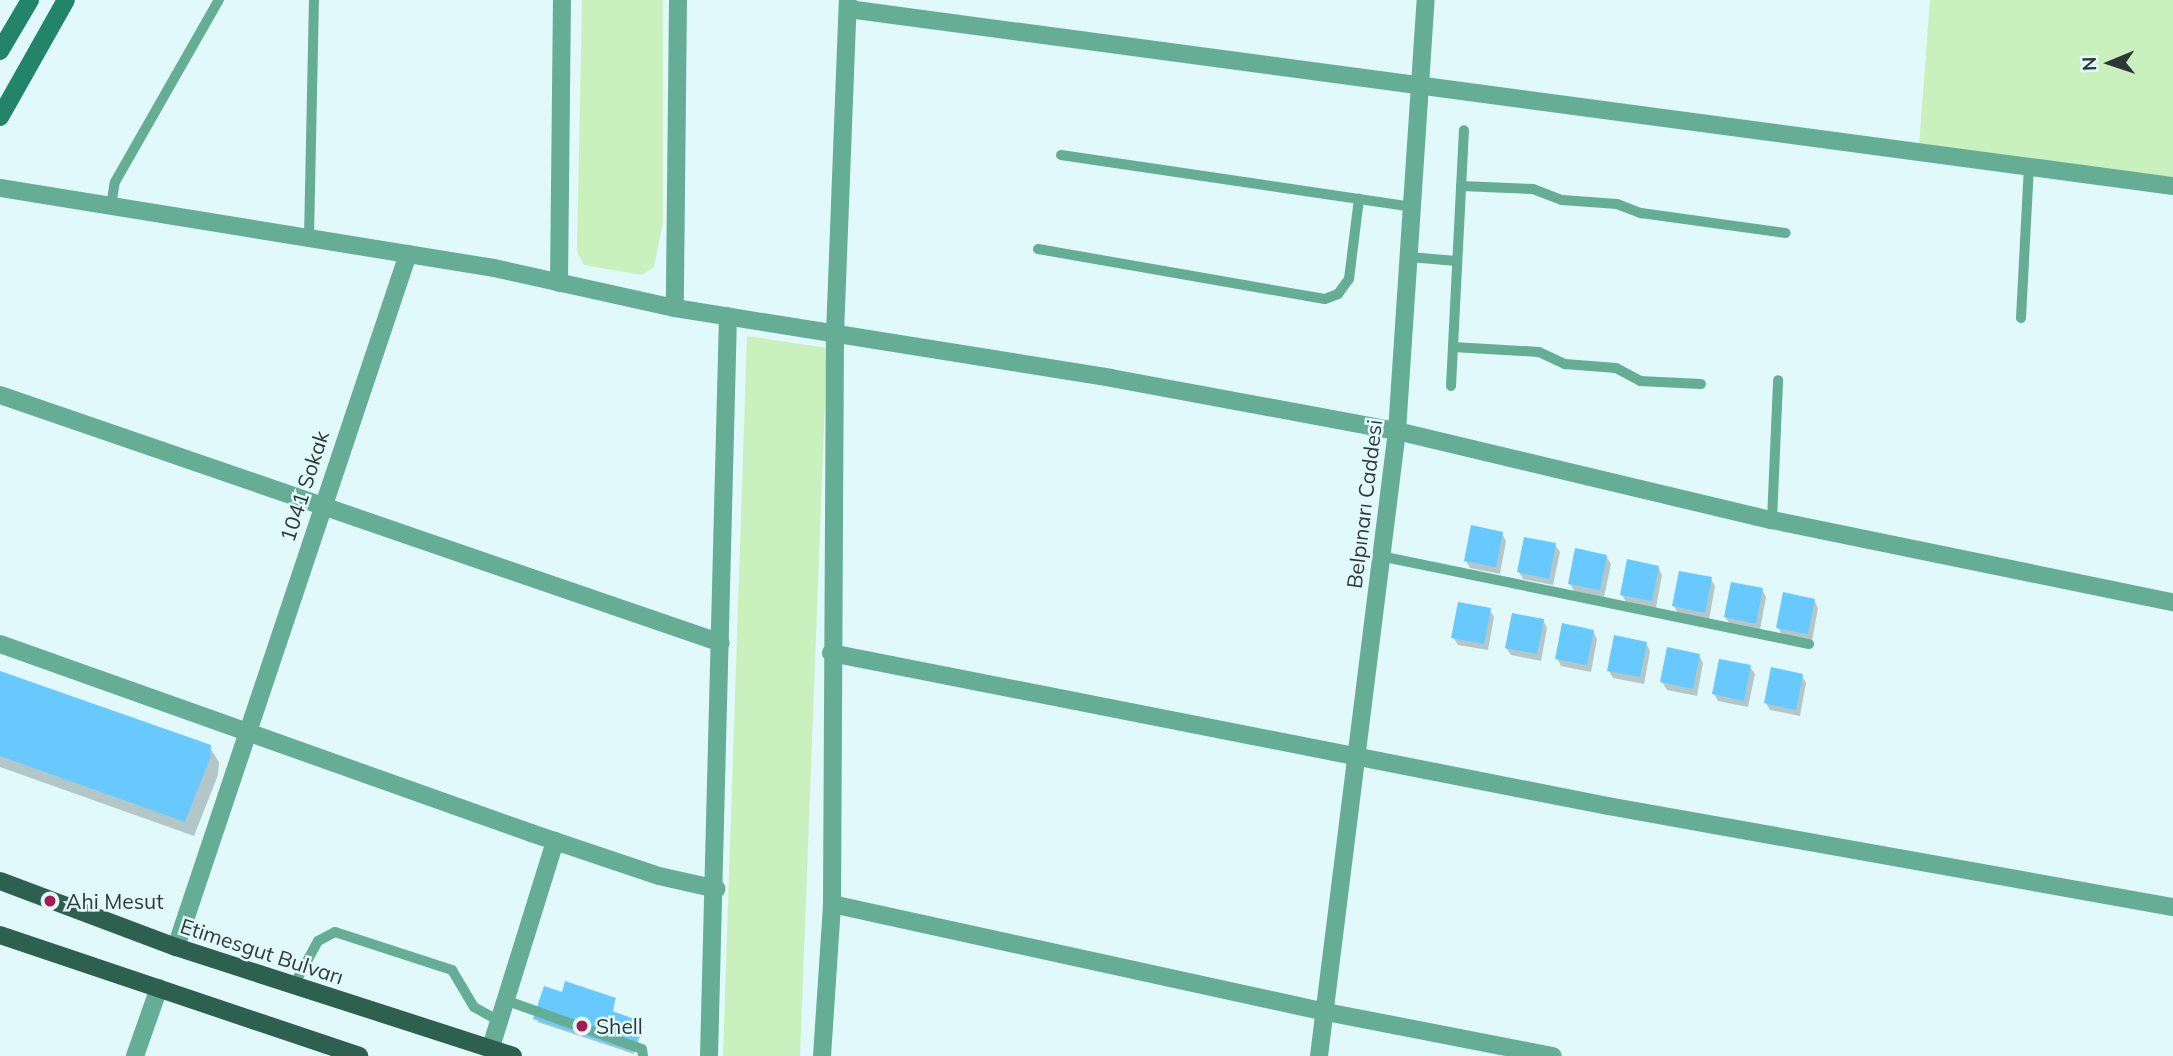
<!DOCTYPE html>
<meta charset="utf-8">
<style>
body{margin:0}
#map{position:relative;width:2173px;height:1056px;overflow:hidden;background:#e1f9fb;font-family:Mulish,sans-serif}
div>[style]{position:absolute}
.green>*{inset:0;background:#caf0be}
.shadow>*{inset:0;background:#0003}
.building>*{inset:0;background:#68c9ff}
.lane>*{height:10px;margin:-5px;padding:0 5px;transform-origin:5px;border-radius:5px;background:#65ad95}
.street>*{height:18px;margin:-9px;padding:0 9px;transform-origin:9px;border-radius:9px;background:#65ad95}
.secondary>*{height:18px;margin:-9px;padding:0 9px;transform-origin:9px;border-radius:9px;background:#22856a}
.primary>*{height:18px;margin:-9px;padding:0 9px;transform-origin:9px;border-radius:9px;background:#2e6050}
.dots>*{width:19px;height:19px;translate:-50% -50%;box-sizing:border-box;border:4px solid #e1f9fb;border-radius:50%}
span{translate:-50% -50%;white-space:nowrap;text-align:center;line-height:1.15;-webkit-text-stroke:5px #e1f9fb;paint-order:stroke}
.street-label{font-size:21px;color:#2f3839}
.poi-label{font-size:21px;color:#2f3839}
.left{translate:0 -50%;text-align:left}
.north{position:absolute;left:2075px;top:28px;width:70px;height:70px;-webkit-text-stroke:5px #e1f9fb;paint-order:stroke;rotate:268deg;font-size:19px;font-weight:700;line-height:28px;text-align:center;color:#2f3839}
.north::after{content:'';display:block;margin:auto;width:24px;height:32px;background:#2f3839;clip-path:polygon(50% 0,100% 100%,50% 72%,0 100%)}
</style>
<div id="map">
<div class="green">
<i style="clip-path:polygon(582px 0,663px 0,663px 222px,654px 267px,642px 275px,584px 265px,577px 252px)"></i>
<i style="clip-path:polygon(1930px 0,2173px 0,2173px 177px,1919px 146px)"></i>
<i style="clip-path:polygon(747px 336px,827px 348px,800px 1056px,723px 1056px)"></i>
</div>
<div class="shadow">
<i style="clip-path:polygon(1502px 533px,1506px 541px,1500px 574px,1470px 568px,1466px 561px)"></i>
<i style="clip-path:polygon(1555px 545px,1560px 552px,1553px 585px,1523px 579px,1519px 572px)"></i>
<i style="clip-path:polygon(1606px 556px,1611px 564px,1604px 597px,1574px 591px,1570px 584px)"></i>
<i style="clip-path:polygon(1658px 567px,1662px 575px,1656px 608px,1626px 602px,1622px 595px)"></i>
<i style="clip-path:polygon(1711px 579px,1715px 586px,1709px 620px,1678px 614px,1674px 606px)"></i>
<i style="clip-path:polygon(1762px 590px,1766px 597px,1760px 630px,1730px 624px,1725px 617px)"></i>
<i style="clip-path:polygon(1814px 600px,1818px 608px,1812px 641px,1782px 635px,1778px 627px)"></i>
<i style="clip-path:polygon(1490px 610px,1494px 617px,1488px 650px,1458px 645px,1453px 637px)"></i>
<i style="clip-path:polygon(1543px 620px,1547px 628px,1541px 661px,1511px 655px,1506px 648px)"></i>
<i style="clip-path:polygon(1593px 631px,1597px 639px,1591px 672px,1561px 666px,1557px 658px)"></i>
<i style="clip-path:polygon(1646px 643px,1650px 651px,1644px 684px,1613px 678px,1609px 671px)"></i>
<i style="clip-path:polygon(1699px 655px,1703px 663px,1697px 696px,1667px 690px,1662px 682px)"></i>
<i style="clip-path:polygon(1750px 667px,1755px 674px,1748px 707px,1718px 701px,1714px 694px)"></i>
<i style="clip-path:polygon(0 673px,209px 746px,219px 762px,218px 775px,194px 836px,0 767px)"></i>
<i style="clip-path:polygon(1802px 676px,1806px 683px,1800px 716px,1770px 710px,1766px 703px)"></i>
<i style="clip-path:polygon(563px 994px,615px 1000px,613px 1014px,644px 1026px,634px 1054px,537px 1022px)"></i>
</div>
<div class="building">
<i style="clip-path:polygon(1471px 525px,1503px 532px,1496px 567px,1464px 561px)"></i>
<i style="clip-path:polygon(1524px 537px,1556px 543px,1549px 579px,1517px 572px)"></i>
<i style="clip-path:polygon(1575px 548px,1607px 555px,1600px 590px,1568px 584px)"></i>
<i style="clip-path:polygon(1627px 559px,1659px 566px,1652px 601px,1620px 595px)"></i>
<i style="clip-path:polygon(1679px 571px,1712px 577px,1705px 613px,1672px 606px)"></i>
<i style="clip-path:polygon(1731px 582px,1763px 588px,1756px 624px,1724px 617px)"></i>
<i style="clip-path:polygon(1783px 592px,1815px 599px,1808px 634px,1776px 628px)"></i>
<i style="clip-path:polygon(1458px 602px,1491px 608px,1484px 644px,1451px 638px)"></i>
<i style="clip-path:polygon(1512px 613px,1544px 619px,1537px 654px,1505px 648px)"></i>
<i style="clip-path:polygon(1562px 623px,1594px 630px,1587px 665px,1555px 659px)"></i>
<i style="clip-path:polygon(1614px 635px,1647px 642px,1640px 677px,1607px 671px)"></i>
<i style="clip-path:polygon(1667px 647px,1700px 654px,1693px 689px,1660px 682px)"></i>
<i style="clip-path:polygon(1719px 659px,1751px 665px,1744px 701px,1712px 694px)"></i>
<i style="clip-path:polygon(1771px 667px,1803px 674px,1796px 710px,1764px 703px)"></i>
<i style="clip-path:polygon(0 671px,211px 745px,210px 758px,185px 822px,0 756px)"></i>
<i style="clip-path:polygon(565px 981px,616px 998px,612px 1011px,643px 1022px,633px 1052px,533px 1019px,544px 986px,562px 992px)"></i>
</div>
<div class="lane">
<i style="left:1061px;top:155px;width:355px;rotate:8.4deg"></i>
<i style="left:1461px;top:186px;width:72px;rotate:2.4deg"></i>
<i style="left:1533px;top:189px;width:31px;rotate:21deg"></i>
<i style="left:1562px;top:200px;width:55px;rotate:4.2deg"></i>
<i style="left:1617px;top:204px;width:26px;rotate:21deg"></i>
<i style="left:1641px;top:213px;width:146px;rotate:7.9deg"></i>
<i style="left:111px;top:206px;width:24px;rotate:-81deg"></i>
<i style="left:115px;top:182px;width:210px;rotate:-60.3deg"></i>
<i style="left:309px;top:237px;width:237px;rotate:-88.8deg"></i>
<i style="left:1038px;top:249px;width:291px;rotate:9.9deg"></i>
<i style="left:1325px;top:299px;width:14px;rotate:-21deg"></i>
<i style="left:1338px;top:294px;width:19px;rotate:-54deg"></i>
<i style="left:1349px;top:279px;width:81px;rotate:-82.9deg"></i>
<i style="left:1409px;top:257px;width:48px;rotate:4.8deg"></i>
<i style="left:2021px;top:318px;width:151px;rotate:-87deg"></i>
<i style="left:1453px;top:347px;width:86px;rotate:3.3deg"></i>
<i style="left:1539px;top:352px;width:29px;rotate:25deg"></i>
<i style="left:1565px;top:364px;width:51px;rotate:4.5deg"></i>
<i style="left:1616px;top:368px;width:27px;rotate:28deg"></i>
<i style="left:1640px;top:381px;width:61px;rotate:2.8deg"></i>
<i style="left:1451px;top:386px;width:256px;rotate:-87.1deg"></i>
<i style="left:1772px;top:520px;width:140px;rotate:-87.5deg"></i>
<i style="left:1380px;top:556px;width:438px;rotate:11.6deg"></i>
<i style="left:294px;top:985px;width:50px;rotate:-61.4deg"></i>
<i style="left:318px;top:941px;width:19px;rotate:-28deg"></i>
<i style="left:335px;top:932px;width:123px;rotate:18deg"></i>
<i style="left:452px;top:970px;width:43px;rotate:59.3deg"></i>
<i style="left:474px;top:1007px;width:29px;rotate:29deg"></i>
<i style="left:505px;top:1000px;width:145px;rotate:19.7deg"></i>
<i style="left:642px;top:1049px;width:7px;rotate:82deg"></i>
</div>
<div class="street">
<i style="left:678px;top:0;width:308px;rotate:90.6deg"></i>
<i style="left:675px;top:308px;width:442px;rotate:9.1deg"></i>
<i style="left:1111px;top:378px;width:291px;rotate:10.5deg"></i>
<i style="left:1397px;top:431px;width:385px;rotate:13.4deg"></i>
<i style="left:1772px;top:520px;width:409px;rotate:11.6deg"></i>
<i style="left:848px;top:9px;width:1337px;rotate:7.61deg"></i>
<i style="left:0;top:188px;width:500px;rotate:9.2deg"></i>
<i style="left:494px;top:268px;width:185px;rotate:12.5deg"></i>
<i style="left:559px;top:283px;width:283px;rotate:-89.4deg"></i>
<i style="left:0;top:395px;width:762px;rotate:18.98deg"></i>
<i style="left:0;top:644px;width:564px;rotate:19.59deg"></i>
<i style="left:531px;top:833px;width:135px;rotate:18.6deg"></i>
<i style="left:659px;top:876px;width:59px;rotate:12.6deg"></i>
<i style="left:831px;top:653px;width:792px;rotate:11.14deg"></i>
<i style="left:1608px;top:806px;width:574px;rotate:10.14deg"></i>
<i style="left:832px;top:904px;width:501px;rotate:12.34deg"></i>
<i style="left:1321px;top:1011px;width:236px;rotate:11deg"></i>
<i style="left:176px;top:947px;width:731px;rotate:-71.49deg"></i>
<i style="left:491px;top:1047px;width:216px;rotate:-72.7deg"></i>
<i style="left:135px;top:1056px;width:72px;rotate:-70.6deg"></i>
<i style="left:709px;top:1056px;width:740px;rotate:-88.53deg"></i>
<i style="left:822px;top:1056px;width:152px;rotate:-86.2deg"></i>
<i style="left:832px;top:904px;width:570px;rotate:-89.7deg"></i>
<i style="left:835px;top:334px;width:334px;rotate:-87.8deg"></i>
<i style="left:1319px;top:1056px;width:630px;rotate:-82.89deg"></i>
<i style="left:1397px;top:431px;width:432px;rotate:-86.2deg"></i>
</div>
<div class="secondary">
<i style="left:0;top:51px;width:59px;rotate:-59.5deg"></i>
<i style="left:0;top:117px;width:134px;rotate:-60.6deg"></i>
</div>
<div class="primary">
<i style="left:0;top:881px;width:188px;rotate:20.6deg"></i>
<i style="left:176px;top:947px;width:354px;rotate:17.9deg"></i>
<i style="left:0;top:935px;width:379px;rotate:18.6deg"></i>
</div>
<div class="dots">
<i style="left:50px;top:901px;background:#a91851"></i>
<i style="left:582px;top:1026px;background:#a91851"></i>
</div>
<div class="street-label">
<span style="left:304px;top:486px;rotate:-72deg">1041 Sokak</span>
<span style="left:1364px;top:504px;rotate:-83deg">Belpınarı Caddesi</span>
<span style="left:262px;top:951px;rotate:18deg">Etimesgut Bulvarı</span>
</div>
<div class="poi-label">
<span class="left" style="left:66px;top:901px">Ahi Mesut</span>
<span class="left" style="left:596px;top:1026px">Shell</span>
</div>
<div class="north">N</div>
</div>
